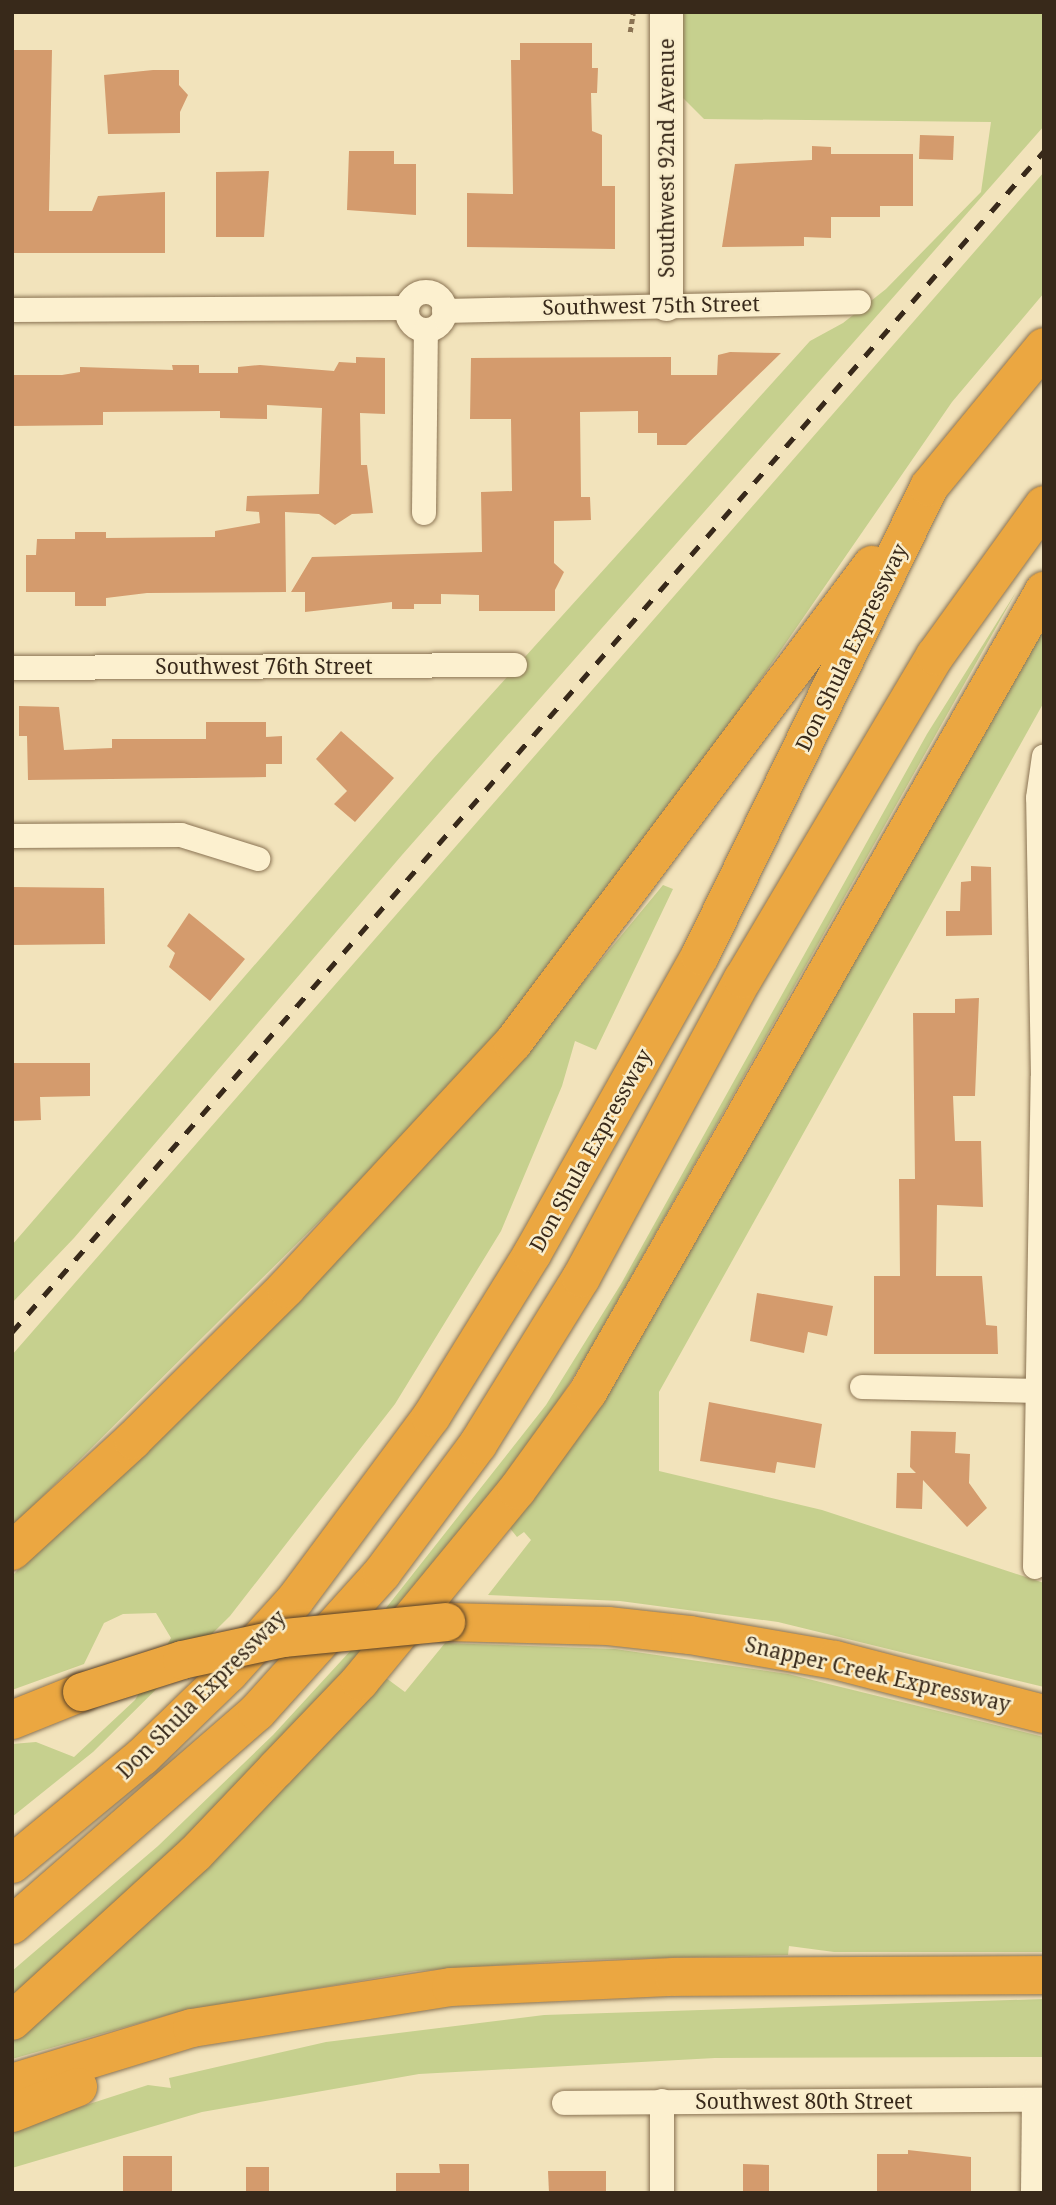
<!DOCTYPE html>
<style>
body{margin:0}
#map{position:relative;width:1056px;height:2205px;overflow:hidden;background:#f2e3bb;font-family:"Noto Serif",serif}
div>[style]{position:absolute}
.green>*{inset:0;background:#c6d08e}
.building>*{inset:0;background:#d49b6d}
.path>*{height:4.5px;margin-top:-2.25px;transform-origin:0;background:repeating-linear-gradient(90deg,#8a7353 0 5px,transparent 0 8.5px)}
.roads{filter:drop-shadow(0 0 2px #8a7353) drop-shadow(0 0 2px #8a7353)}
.street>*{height:24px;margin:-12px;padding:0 12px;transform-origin:12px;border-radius:12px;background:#fcf0cf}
.street>.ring{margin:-12px;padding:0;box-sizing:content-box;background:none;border:24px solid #fcf0cf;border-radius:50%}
.secondary>*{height:33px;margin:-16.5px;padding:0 16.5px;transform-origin:16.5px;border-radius:16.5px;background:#fcf0cf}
.highway>*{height:38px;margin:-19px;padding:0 19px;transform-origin:19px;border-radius:19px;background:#eba741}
.rail>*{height:5px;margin-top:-2.5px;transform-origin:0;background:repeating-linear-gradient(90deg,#38291a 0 12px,transparent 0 24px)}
.bridges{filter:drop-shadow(0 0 2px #574028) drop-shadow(0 0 2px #574028)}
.highway-bridge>*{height:38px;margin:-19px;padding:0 19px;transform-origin:19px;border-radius:19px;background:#eba741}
span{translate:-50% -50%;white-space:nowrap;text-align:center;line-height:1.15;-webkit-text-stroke:5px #f9edcb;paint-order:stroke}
.street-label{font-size:21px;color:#38291a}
.frame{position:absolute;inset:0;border:14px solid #38291a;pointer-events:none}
</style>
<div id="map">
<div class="green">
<i style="clip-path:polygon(680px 12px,1044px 12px,1044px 126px,402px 855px,74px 1238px,12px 1303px,12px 1245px,433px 759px,810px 341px,843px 323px,886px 289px,981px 192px,991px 122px,704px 119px,680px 95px)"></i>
<i style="clip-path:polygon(1044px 172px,1044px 293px,952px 402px,614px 892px,477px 1056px,379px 1162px,12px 1527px,12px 1355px)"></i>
<i style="clip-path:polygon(1016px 592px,587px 1355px,386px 1678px,405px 1692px,445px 1643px,615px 1649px,788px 1674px,1044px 1737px,1044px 1952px,834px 1952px,789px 1946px,788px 1955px,575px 1960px,416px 1971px,175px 2013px,12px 2059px,12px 1971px,158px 1846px,273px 1735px,364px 1636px,546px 1405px,621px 1284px,927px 734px)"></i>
<i style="clip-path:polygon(1044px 612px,1044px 702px,659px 1392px,659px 1471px,822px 1510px,1044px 1583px,1044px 1687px,778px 1622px,620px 1601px,488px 1595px,531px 1540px,524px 1532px,517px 1537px,509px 1527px)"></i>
<i style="clip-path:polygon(663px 885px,673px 889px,596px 1050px,575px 1041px,562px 1086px,501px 1231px,395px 1404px,230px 1616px,93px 1752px,12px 1817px,12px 1744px,36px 1742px,74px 1757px,135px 1700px,171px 1638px,156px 1613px,123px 1614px,104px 1623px,84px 1664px,12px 1690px,12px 1576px,502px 1080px)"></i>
<i style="clip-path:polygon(1044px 1999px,1044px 2057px,715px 2058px,419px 2074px,202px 2112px,12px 2168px,12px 2129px,148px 2085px,171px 2088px,169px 2078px,326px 2042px,544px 2015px)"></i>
</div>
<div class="building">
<i style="clip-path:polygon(520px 43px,592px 43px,592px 68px,598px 68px,597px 93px,591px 93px,592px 131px,602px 135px,602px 186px,615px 186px,615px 249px,467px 247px,467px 193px,513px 194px,511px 60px,520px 60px)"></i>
<i style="clip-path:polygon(12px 50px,52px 50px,49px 211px,92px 211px,98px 196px,165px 192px,165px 253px,12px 253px)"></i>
<i style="clip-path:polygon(153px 70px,179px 70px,179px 85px,188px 95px,180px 112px,180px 133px,108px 134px,104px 75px)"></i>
<i style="clip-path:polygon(920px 135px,954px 136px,953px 160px,919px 159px)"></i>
<i style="clip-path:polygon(812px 146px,831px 147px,831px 154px,913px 154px,913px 206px,880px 206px,880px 217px,831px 217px,831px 238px,804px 237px,804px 246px,722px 247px,735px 164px,812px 160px)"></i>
<i style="clip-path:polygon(349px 151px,394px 151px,394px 164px,416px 164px,416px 215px,347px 210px)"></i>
<i style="clip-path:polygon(269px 171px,264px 237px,216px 237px,216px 172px)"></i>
<i style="clip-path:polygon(730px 352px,781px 353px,686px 445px,657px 445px,657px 433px,638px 433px,638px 411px,580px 412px,581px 497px,590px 497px,591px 520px,554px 521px,554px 563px,564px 572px,555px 590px,555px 611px,479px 611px,479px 595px,441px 594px,441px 604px,414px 604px,414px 609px,392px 609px,392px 602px,305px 612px,305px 592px,291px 592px,312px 557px,482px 552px,481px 492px,512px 491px,511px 419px,470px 419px,471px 358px,671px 357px,671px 375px,717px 375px,718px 355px)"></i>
<i style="clip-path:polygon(356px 357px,385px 358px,385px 414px,360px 413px,361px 465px,367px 465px,373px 513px,352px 514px,335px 525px,319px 514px,285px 512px,286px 592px,147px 593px,106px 598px,106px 606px,75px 606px,75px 592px,26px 592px,26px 555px,36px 555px,37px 539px,75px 539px,75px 532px,106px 532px,106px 538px,215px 537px,215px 531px,260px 523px,259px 512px,246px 511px,247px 496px,319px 494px,322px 408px,267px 405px,267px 419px,220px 418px,220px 411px,103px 412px,103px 425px,12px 426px,12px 375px,62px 375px,80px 372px,80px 367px,173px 370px,172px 365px,199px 365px,199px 373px,238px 373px,238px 367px,260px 365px,334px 371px,339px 362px,356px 363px)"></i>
<i style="clip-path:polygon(19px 706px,59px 707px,64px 750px,112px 748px,112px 739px,206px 739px,206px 722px,266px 722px,266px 737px,282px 736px,282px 764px,266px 764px,266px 777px,28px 780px,27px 736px,19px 736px)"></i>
<i style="clip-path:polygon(341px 731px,394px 778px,355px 822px,334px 804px,347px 791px,316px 759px)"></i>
<i style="clip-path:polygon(971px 866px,991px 867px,992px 935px,946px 936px,946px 911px,960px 911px,961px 882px,971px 881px)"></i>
<i style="clip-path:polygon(12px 887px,104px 888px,105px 944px,12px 945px)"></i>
<i style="clip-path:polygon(189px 913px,245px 959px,210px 1001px,169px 967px,175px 953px,167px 946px)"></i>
<i style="clip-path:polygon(979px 998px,975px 1096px,953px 1096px,955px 1141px,981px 1141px,983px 1207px,937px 1205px,936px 1276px,982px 1276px,986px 1325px,997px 1326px,998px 1354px,874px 1354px,874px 1276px,900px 1276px,899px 1179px,915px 1179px,913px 1013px,955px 1013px,955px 999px)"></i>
<i style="clip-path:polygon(12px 1063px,90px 1063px,90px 1096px,40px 1097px,41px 1120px,12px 1121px)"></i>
<i style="clip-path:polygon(757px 1293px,833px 1306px,827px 1336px,808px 1332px,804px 1353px,750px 1341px)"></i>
<i style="clip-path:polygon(709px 1402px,822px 1424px,815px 1468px,777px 1462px,775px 1473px,700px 1461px)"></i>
<i style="clip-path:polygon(911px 1431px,956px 1432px,955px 1453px,970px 1454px,969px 1483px,987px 1508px,967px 1527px,923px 1480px,922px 1509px,896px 1508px,897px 1473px,916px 1473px,910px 1467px)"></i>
<i style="clip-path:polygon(908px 2150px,971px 2157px,971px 2191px,877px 2193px,877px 2154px,908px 2154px)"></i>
<i style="clip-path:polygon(123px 2156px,172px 2156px,172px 2193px,123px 2193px)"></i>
<i style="clip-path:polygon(439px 2164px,469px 2164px,469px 2193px,396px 2193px,396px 2173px,440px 2173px)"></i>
<i style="clip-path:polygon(743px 2164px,769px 2165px,769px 2193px,743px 2193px)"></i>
<i style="clip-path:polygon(246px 2167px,269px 2167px,269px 2193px,246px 2193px)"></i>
<i style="clip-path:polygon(548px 2171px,606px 2171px,606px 2193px,549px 2193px)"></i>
</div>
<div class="path">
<i style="left:630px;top:32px;width:20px;rotate:-81deg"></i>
</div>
<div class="roads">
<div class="street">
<i class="ring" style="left:407px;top:292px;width:14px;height:14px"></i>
<i style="left:12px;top:310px;width:395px;rotate:-0.3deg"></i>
<i style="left:444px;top:311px;width:415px;rotate:-1.2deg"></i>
<i style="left:424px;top:513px;width:183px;rotate:-89.4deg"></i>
<i style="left:12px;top:668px;width:503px;rotate:-0.34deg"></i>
<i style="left:12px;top:836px;width:169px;rotate:-0.3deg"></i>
<i style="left:181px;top:835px;width:81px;rotate:17.3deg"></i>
<i style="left:862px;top:1387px;width:177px;rotate:1.3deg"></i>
<i style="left:1035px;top:1567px;width:489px;rotate:-89.1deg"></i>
<i style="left:1043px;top:1078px;width:280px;rotate:-91deg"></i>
<i style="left:1038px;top:798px;width:42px;rotate:-81.9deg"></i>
<i style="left:564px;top:2103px;width:480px;rotate:-0.4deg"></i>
<i style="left:662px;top:2193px;width:92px;rotate:-90deg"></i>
<i style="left:1033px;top:2193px;width:93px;rotate:-89.4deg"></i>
</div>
<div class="secondary">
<i style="left:666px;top:304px;width:292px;rotate:-90deg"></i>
</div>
<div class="highway">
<i style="left:12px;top:1551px;width:164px;rotate:-42.5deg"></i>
<i style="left:133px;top:1440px;width:216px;rotate:-44.8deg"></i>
<i style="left:286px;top:1288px;width:334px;rotate:-47.2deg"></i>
<i style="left:513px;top:1043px;width:598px;rotate:-53.09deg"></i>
<i style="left:446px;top:1622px;width:162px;rotate:1.4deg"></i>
<i style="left:608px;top:1626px;width:82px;rotate:6.3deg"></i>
<i style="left:690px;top:1635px;width:147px;rotate:9.8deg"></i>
<i style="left:835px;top:1660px;width:216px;rotate:14.5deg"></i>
<i style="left:12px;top:1720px;width:75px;rotate:-21.8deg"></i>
<i style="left:12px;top:1864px;width:168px;rotate:-39.5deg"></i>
<i style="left:142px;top:1757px;width:121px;rotate:-44deg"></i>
<i style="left:229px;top:1673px;width:98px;rotate:-47.9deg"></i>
<i style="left:295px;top:1600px;width:228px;rotate:-53.4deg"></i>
<i style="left:431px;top:1417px;width:192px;rotate:-58.2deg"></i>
<i style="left:532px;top:1254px;width:342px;rotate:-60.6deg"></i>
<i style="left:700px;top:956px;width:522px;rotate:-63.97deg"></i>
<i style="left:929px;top:487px;width:181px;rotate:-50.6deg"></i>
<i style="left:12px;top:1925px;width:325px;rotate:-41deg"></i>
<i style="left:257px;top:1712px;width:187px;rotate:-48deg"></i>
<i style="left:382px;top:1573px;width:161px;rotate:-53.3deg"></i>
<i style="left:478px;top:1444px;width:195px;rotate:-58.2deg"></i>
<i style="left:581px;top:1278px;width:340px;rotate:-61.6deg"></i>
<i style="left:743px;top:979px;width:376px;rotate:-59.3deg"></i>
<i style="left:935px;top:656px;width:186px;rotate:-54.2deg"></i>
<i style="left:12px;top:2021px;width:248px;rotate:-42.4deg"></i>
<i style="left:195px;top:1854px;width:117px;rotate:-46.4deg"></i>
<i style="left:276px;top:1769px;width:122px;rotate:-46.3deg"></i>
<i style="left:360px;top:1681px;width:247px;rotate:-50.6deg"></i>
<i style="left:517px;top:1490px;width:121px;rotate:-54.1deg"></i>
<i style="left:588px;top:1392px;width:922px;rotate:-60.35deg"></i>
<i style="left:12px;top:2083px;width:188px;rotate:-17deg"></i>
<i style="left:192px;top:2028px;width:262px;rotate:-9deg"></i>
<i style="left:451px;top:1987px;width:223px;rotate:-2.6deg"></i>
<i style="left:674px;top:1977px;width:370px;rotate:-0.3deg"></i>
<i style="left:12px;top:2113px;width:71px;rotate:-21.5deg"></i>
</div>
</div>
<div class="rail">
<i style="left:12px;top:1332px;width:1568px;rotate:-48.85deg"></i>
</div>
<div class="bridges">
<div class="highway-bridge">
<i style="left:82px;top:1692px;width:105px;rotate:-17.7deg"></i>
<i style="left:182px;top:1660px;width:104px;rotate:-12.2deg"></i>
<i style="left:284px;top:1638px;width:163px;rotate:-5.6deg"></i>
</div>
</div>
<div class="street-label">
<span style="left:666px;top:158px;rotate:-90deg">Southwest 92nd Avenue</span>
<span style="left:651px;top:305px;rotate:-1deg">Southwest 75th Street</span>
<span style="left:851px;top:647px;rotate:-64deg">Don Shula Expressway</span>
<span style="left:264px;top:666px">Southwest 76th Street</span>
<span style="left:590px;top:1150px;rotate:-61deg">Don Shula Expressway</span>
<span style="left:878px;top:1674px;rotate:13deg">Snapper Creek Expressway</span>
<span style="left:201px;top:1694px;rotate:-45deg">Don Shula Expressway</span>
<span style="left:804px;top:2101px">Southwest 80th Street</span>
</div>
<div class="frame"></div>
</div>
